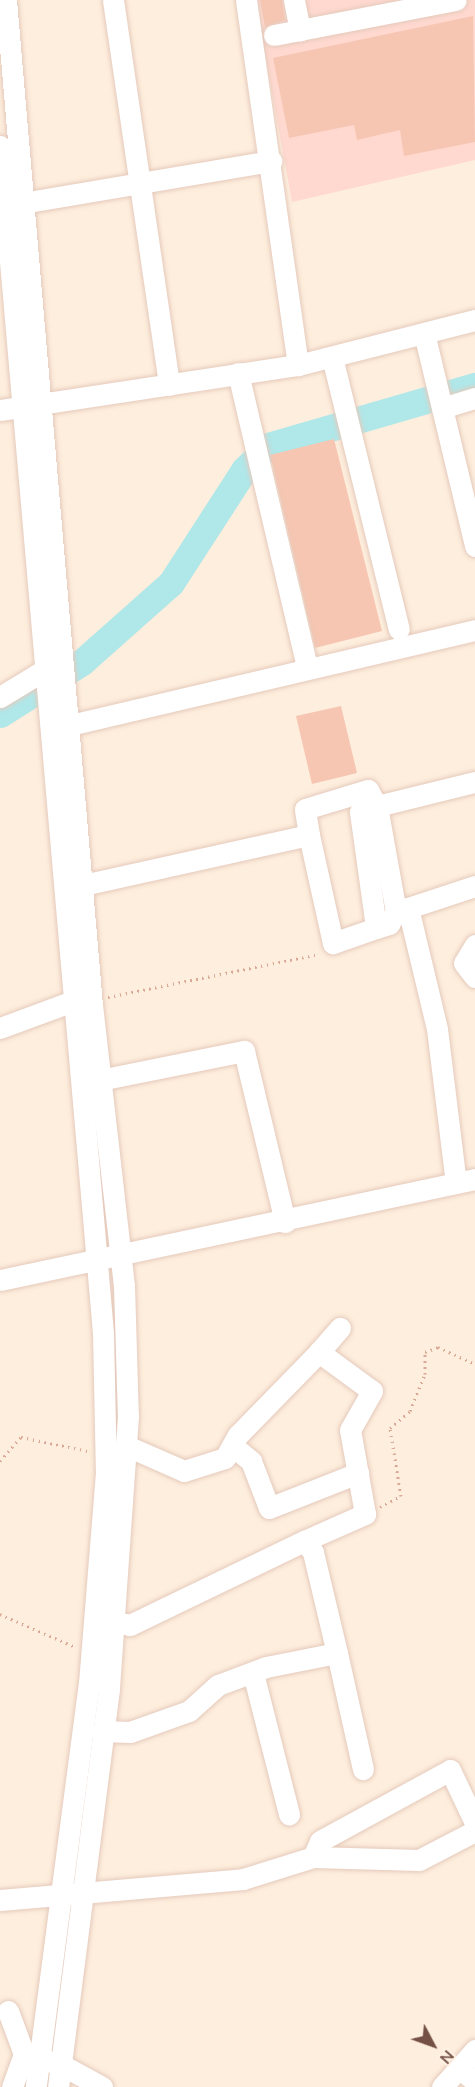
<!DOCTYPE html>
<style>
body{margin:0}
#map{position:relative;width:475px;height:2087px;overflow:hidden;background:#feeedd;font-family:"Nunito Sans",sans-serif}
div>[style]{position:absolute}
.commercial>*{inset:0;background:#ffd9d0}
.river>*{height:27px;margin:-13.5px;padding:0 13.5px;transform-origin:13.5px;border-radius:13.5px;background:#b0e7e9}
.building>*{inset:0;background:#f6c6b2}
.path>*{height:3px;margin-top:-1.5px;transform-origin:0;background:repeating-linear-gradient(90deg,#daa996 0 1.5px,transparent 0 6px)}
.roads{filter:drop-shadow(0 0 2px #e5cabc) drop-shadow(0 0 2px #e5cabc)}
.minor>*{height:21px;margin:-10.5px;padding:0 10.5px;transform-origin:10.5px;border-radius:10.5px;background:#fff}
span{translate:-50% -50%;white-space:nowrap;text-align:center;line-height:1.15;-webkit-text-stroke:5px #fff2e5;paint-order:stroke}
.north{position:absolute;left:403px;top:2015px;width:60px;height:60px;-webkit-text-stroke:4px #fff2e5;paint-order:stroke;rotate:131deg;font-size:16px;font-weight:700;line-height:24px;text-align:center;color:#755044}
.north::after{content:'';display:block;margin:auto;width:21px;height:27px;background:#755044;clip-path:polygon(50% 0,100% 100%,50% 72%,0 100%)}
</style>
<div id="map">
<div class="commercial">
<i style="clip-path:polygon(255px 0,475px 0,475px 160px,292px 202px)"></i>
</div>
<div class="river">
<i style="left:0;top:714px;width:97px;rotate:-32.4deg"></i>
<i style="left:82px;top:662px;width:119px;rotate:-41.6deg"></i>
<i style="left:171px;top:583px;width:135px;rotate:-57.1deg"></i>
<i style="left:244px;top:470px;width:34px;rotate:-45deg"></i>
<i style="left:268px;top:446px;width:216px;rotate:-16.2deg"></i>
</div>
<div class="building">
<i style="clip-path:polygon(260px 0,282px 0,285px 20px,265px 27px)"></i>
<i style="clip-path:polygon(473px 16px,475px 142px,404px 156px,400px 130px,357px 140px,354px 125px,289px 138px,273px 58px)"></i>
<i style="clip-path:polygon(334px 439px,382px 631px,315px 648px,270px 455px)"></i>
<i style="clip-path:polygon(341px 706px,357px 773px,312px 784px,296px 716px)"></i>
</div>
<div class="path">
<i style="left:108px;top:997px;width:215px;rotate:-11.5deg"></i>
<i style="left:0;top:1461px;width:32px;rotate:-49deg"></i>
<i style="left:21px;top:1437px;width:68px;rotate:11.8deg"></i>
<i style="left:380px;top:1507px;width:24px;rotate:-28deg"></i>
<i style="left:401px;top:1496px;width:69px;rotate:-99.2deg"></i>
<i style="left:390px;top:1428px;width:26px;rotate:-40deg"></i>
<i style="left:410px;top:1411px;width:40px;rotate:-68deg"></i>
<i style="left:425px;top:1374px;width:22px;rotate:-90deg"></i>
<i style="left:425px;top:1352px;width:14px;rotate:-21deg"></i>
<i style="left:438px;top:1347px;width:41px;rotate:24.7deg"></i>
<i style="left:0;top:1614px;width:82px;rotate:23.7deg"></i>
</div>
<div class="roads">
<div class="minor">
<i style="left:6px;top:0;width:1009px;rotate:85.11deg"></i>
<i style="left:92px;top:1005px;width:282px;rotate:83.5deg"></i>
<i style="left:124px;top:1285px;width:131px;rotate:88.3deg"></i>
<i style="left:128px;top:1416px;width:274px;rotate:94deg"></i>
<i style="left:109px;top:1689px;width:401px;rotate:97.3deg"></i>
<i style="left:113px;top:0;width:389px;rotate:81.7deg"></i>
<i style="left:246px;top:0;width:369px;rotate:81.9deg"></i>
<i style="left:294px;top:0;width:31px;rotate:79deg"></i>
<i style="left:274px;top:35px;width:185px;rotate:-10.9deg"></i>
<i style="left:0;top:146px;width:1191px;rotate:85.04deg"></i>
<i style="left:103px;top:1333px;width:139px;rotate:88.8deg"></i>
<i style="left:106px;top:1472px;width:211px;rotate:94.6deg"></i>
<i style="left:89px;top:1682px;width:408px;rotate:97.5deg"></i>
<i style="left:22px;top:203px;width:253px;rotate:-9.6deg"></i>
<i style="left:424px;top:333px;width:219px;rotate:76.5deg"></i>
<i style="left:332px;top:357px;width:280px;rotate:76.2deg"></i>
<i style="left:238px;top:373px;width:303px;rotate:76.8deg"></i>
<i style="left:442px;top:408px;width:34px;rotate:-17deg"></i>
<i style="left:0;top:410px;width:301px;rotate:-8.6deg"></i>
<i style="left:298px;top:365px;width:183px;rotate:-14.3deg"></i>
<i style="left:0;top:697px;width:63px;rotate:-31.4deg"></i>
<i style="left:70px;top:725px;width:416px;rotate:-13.2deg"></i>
<i style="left:309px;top:835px;width:111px;rotate:77.5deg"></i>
<i style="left:333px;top:943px;width:46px;rotate:-19.2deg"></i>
<i style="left:83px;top:885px;width:231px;rotate:-12.5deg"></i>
<i style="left:309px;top:835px;width:26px;rotate:-99deg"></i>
<i style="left:305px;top:809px;width:66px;rotate:-16.8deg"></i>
<i style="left:368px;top:790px;width:18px;rotate:61deg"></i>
<i style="left:377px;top:806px;width:101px;rotate:-13.8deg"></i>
<i style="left:408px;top:908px;width:124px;rotate:76.5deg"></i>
<i style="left:437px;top:1029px;width:155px;rotate:83deg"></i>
<i style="left:396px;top:912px;width:108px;rotate:-100.2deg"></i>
<i style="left:377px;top:806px;width:18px;rotate:161deg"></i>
<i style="left:360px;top:812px;width:117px;rotate:82.1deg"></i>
<i style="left:376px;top:928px;width:14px;rotate:-17deg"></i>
<i style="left:389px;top:924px;width:14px;rotate:-60deg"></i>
<i style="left:396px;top:912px;width:83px;rotate:-18.2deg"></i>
<i style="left:475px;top:945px;width:21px;rotate:121deg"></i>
<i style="left:464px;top:963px;width:18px;rotate:52deg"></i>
<i style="left:0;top:1028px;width:78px;rotate:-20.3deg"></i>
<i style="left:100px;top:1080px;width:147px;rotate:-11.4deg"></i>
<i style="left:244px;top:1051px;width:176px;rotate:76.5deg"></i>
<i style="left:0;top:1280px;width:486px;rotate:-12deg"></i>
<i style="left:127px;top:1446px;width:62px;rotate:23.7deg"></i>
<i style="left:184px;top:1471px;width:43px;rotate:-17.6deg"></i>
<i style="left:225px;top:1458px;width:26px;rotate:-61deg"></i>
<i style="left:238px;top:1435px;width:116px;rotate:-45.7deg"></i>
<i style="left:235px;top:1448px;width:21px;rotate:39deg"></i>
<i style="left:251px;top:1461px;width:50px;rotate:69deg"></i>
<i style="left:269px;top:1508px;width:96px;rotate:-21.5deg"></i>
<i style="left:115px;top:1622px;width:15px;rotate:11deg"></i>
<i style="left:130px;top:1625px;width:193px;rotate:-25.8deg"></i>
<i style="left:337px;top:1653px;width:119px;rotate:77.4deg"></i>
<i style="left:253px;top:1673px;width:146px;rotate:75.7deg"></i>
<i style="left:103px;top:1731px;width:27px;rotate:2deg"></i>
<i style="left:130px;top:1732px;width:63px;rotate:-19.6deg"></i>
<i style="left:189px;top:1711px;width:39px;rotate:-42deg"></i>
<i style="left:218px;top:1685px;width:51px;rotate:-20.6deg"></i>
<i style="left:266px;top:1667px;width:72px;rotate:-11.2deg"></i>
<i style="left:337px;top:1653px;width:104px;rotate:-103.4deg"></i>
<i style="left:313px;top:1552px;width:14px;rotate:-129deg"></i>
<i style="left:304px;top:1541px;width:67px;rotate:-23.9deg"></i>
<i style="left:365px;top:1514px;width:85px;rotate:-100.1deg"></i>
<i style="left:350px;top:1430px;width:45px;rotate:-60.6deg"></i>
<i style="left:372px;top:1391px;width:66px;rotate:-143.7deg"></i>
<i style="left:319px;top:1352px;width:32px;rotate:-49deg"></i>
<i style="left:313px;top:1857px;width:17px;rotate:-66deg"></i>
<i style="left:320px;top:1841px;width:148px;rotate:-28.6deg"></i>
<i style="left:450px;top:1770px;width:59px;rotate:64.7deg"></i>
<i style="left:0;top:1900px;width:244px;rotate:-4.9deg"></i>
<i style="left:243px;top:1879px;width:73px;rotate:-17.4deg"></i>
<i style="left:313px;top:1857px;width:106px;rotate:1.6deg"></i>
<i style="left:419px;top:1860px;width:63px;rotate:-27.4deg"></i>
<i style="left:8px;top:2011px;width:46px;rotate:69.6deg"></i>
<i style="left:24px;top:2054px;width:37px;rotate:16deg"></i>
<i style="left:60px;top:2064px;width:48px;rotate:28.7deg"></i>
<i style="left:459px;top:2068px;width:21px;rotate:39deg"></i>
<i style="left:12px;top:2087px;width:35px;rotate:-70deg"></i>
<i style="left:442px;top:2087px;width:50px;rotate:-48.3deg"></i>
</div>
</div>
<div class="north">N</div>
</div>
